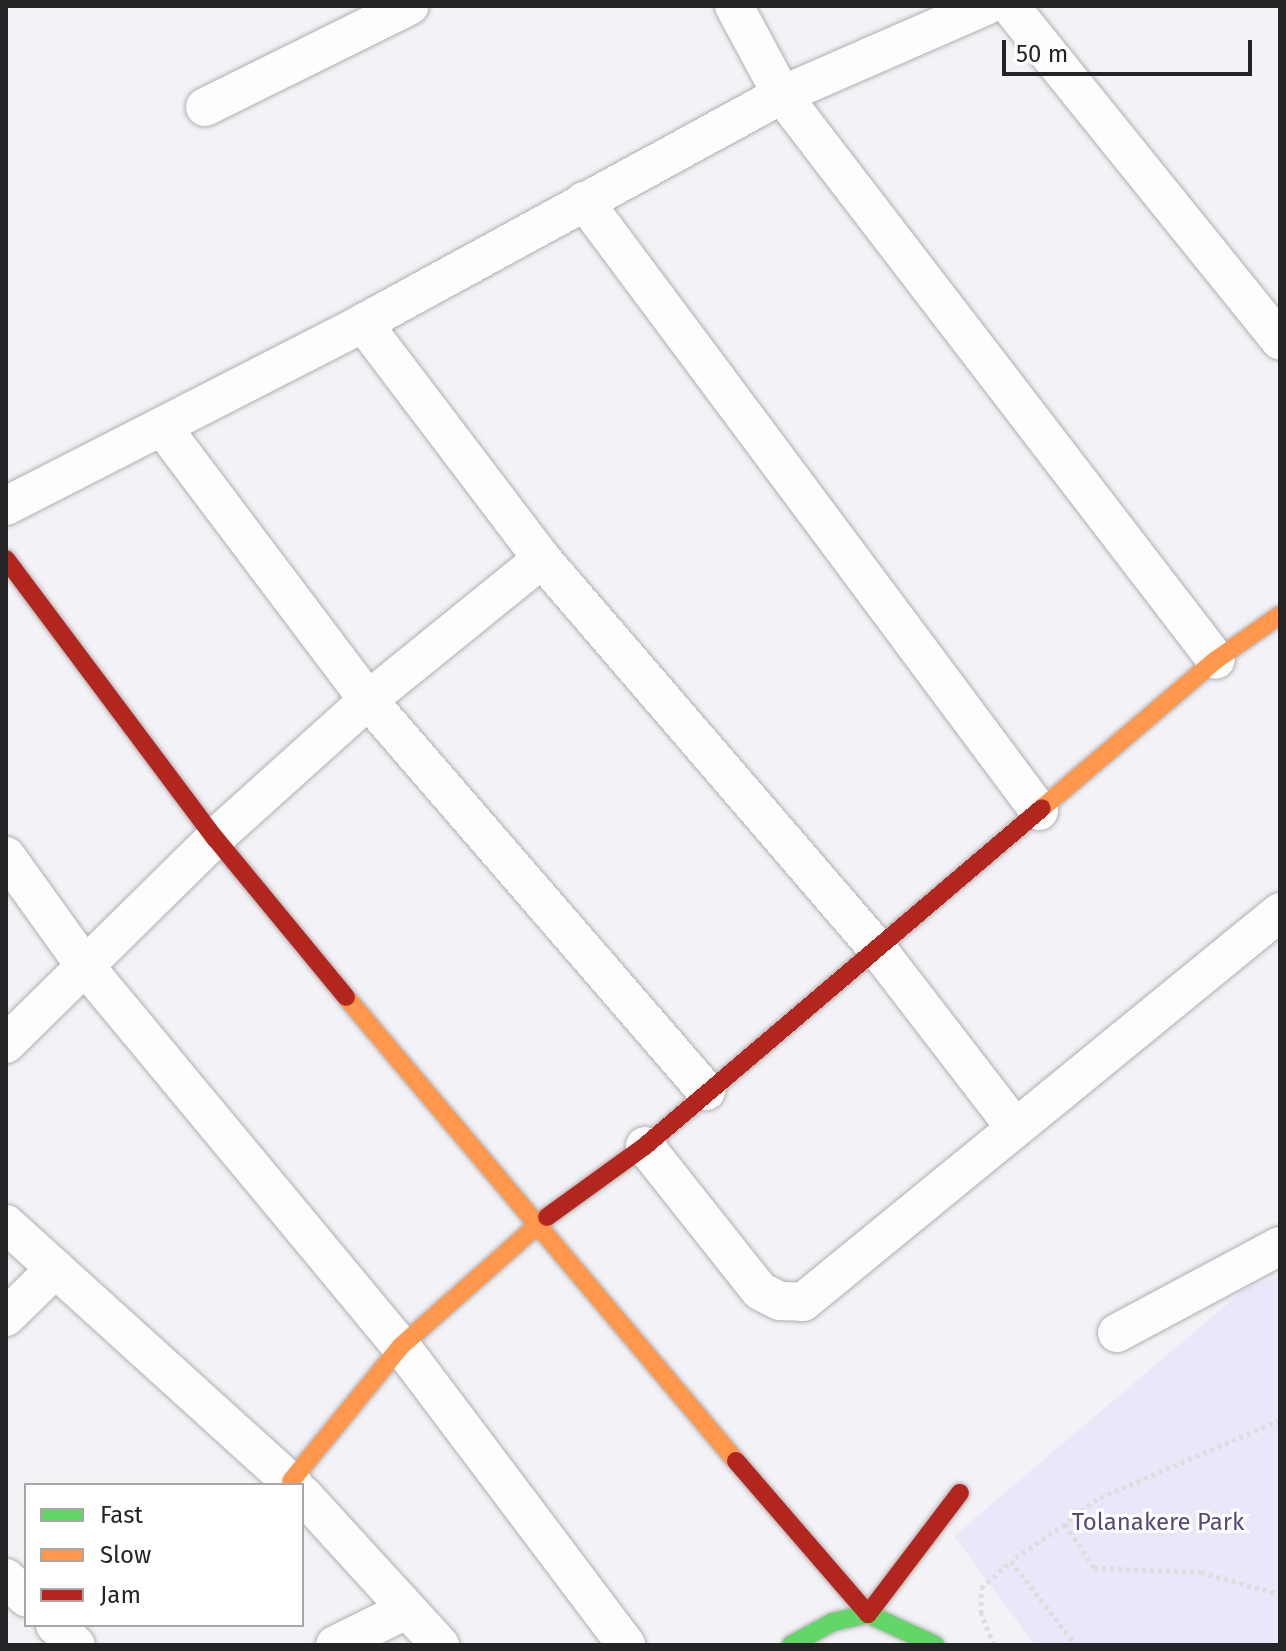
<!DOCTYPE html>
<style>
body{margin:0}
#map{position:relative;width:1286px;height:1651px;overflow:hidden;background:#f3f2f6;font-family:"Fira Sans",sans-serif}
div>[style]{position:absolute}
.green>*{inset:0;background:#ebe6f9}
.path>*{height:5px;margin-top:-2.5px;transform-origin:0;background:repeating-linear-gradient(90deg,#dfdedf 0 4px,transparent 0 8px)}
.roads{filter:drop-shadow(0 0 2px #b0afb2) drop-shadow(0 0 2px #b0afb2)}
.street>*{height:38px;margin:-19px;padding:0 19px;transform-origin:19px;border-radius:19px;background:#fdfdfe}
.fast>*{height:18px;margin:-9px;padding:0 9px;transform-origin:9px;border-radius:9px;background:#63d668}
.slow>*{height:18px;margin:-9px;padding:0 9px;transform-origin:9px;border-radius:9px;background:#ff974d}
.jam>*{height:18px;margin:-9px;padding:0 9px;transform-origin:9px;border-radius:9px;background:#b3261e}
span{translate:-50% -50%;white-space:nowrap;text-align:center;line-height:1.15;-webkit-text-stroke:6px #fff;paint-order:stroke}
.park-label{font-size:24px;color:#584879}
.frame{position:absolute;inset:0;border:8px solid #242326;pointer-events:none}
.legend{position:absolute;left:24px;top:1483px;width:280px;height:144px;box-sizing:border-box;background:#fff;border:2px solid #a7a7a8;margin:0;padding:10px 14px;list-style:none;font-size:24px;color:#242326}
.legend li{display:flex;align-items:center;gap:16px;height:40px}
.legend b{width:40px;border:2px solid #a7a7a8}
.scale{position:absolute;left:1002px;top:40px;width:250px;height:36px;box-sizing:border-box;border:4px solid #242326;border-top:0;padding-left:10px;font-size:24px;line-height:28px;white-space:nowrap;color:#242326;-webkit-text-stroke:6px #fff;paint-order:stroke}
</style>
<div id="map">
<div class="green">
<i style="clip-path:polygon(1280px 1276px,1280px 1645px,1035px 1645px,954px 1536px,1246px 1288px)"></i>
</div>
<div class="path">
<i style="left:1280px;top:1420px;width:199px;rotate:156.7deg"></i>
<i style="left:1097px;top:1499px;width:41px;rotate:142deg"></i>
<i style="left:1065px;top:1524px;width:53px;rotate:56.6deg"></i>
<i style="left:1094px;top:1568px;width:107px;rotate:2.1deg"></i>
<i style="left:1201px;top:1572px;width:82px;rotate:15.6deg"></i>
<i style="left:1065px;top:1524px;width:65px;rotate:145.6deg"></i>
<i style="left:1011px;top:1561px;width:106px;rotate:52.3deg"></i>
<i style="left:994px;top:1645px;width:35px;rotate:-112deg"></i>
<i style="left:981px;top:1613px;width:25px;rotate:-90deg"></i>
<i style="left:981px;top:1588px;width:40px;rotate:-42deg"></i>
</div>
<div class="roads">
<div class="street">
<i style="left:734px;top:6px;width:101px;rotate:61.7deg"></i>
<i style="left:782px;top:95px;width:712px;rotate:52.47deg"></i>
<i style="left:1010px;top:6px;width:430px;rotate:51.1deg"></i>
<i style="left:205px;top:107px;width:228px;rotate:-26.3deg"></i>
<i style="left:584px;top:201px;width:761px;rotate:53.28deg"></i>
<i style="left:363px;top:323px;width:296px;rotate:52.8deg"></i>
<i style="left:542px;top:559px;width:517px;rotate:49.31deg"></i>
<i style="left:879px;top:951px;width:221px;rotate:52.4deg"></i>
<i style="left:163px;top:428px;width:341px;rotate:53deg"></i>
<i style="left:368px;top:700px;width:517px;rotate:49.16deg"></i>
<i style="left:6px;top:506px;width:401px;rotate:-27.1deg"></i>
<i style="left:363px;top:323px;width:477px;rotate:-28.6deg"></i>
<i style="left:782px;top:95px;width:223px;rotate:-23.6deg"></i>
<i style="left:6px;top:856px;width:135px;rotate:54.3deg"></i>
<i style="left:85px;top:966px;width:494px;rotate:50.3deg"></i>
<i style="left:401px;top:1346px;width:374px;rotate:53deg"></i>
<i style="left:6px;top:1044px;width:293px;rotate:-44.6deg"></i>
<i style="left:215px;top:838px;width:206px;rotate:-42deg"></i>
<i style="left:368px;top:700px;width:224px;rotate:-39deg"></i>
<i style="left:645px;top:1146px;width:185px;rotate:51.6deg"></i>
<i style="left:760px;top:1291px;width:22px;rotate:27deg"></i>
<i style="left:780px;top:1301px;width:23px;rotate:2deg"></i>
<i style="left:803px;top:1302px;width:616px;rotate:-39.27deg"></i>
<i style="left:6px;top:1224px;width:389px;rotate:42.2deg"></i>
<i style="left:6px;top:1317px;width:69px;rotate:-44.4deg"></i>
<i style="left:1117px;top:1333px;width:185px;rotate:-28.1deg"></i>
<i style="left:302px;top:1494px;width:205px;rotate:47.6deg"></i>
<i style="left:6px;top:1578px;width:28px;rotate:44deg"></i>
<i style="left:55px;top:1625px;width:29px;rotate:44deg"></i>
<i style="left:335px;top:1645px;width:79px;rotate:-26.2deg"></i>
</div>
<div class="fast">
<i style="left:791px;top:1645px;width:48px;rotate:-28.7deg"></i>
<i style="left:833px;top:1622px;width:36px;rotate:-13deg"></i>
<i style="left:868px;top:1614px;width:74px;rotate:24.8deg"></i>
</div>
<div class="slow">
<i style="left:1042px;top:808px;width:228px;rotate:-40.4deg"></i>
<i style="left:1216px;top:660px;width:78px;rotate:-35.1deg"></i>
<i style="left:346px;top:997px;width:606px;rotate:49.95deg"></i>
<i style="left:291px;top:1481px;width:174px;rotate:-50.8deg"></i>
<i style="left:401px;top:1346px;width:195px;rotate:-41.5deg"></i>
</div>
<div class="jam">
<i style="left:6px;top:559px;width:349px;rotate:53.2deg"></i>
<i style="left:215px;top:838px;width:206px;rotate:50.5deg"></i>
<i style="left:547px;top:1217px;width:121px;rotate:-35.9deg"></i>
<i style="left:645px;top:1146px;width:521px;rotate:-40.41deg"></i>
<i style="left:736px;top:1461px;width:202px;rotate:49.2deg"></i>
<i style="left:868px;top:1614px;width:152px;rotate:-52.8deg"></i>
</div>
</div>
<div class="park-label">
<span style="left:1158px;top:1523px">Tolanakere Park</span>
</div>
<div class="frame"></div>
<ul class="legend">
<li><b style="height:10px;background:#63d668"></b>Fast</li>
<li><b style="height:10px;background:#ff974d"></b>Slow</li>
<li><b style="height:10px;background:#b3261e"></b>Jam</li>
</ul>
<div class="scale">50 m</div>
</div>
